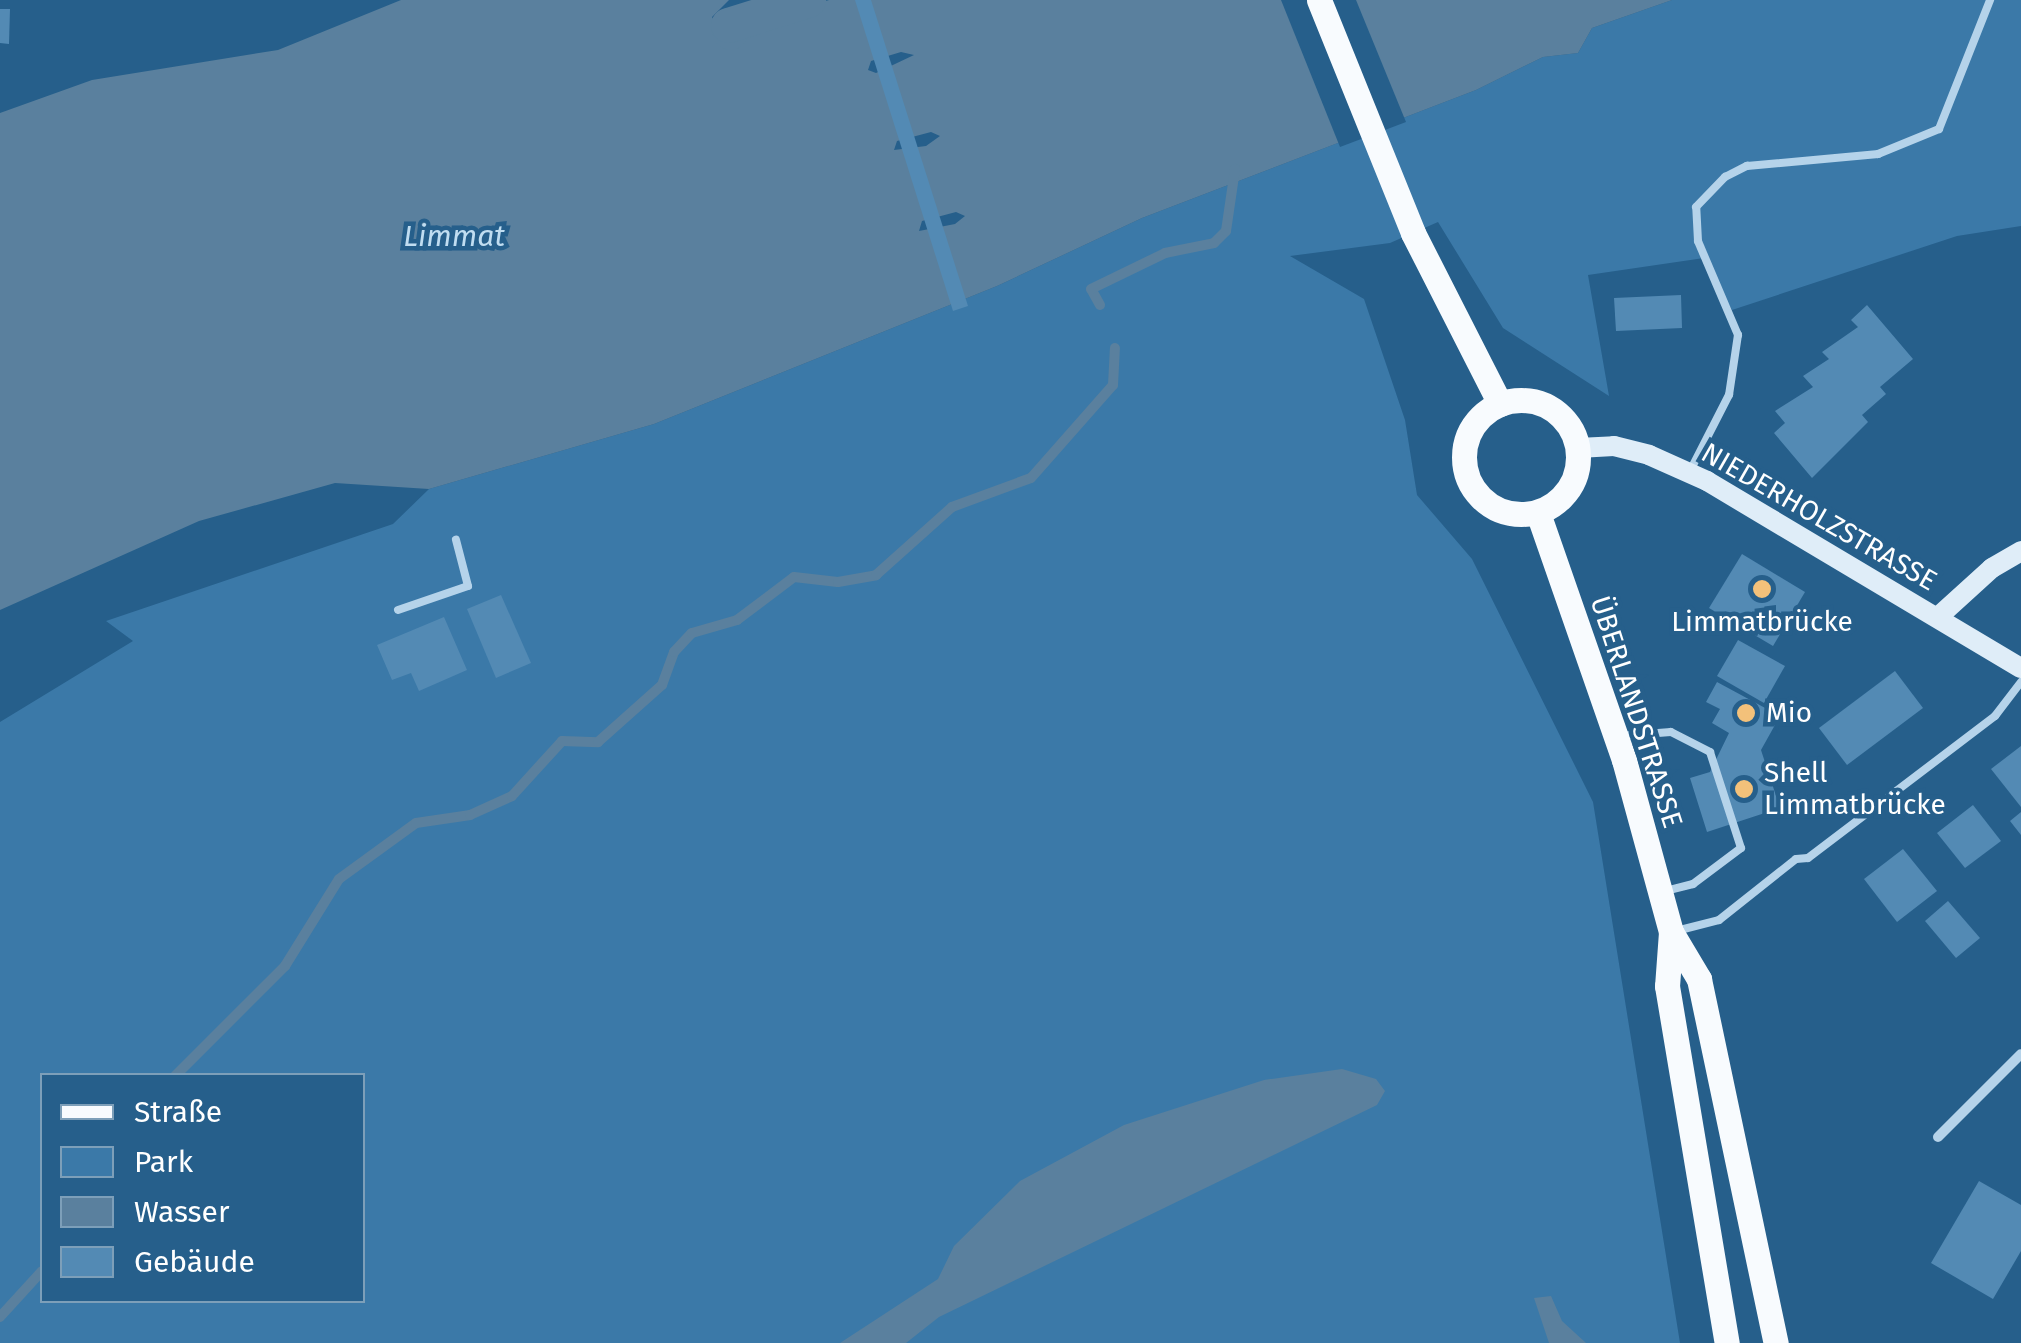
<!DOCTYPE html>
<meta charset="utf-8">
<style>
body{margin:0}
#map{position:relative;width:2021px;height:1343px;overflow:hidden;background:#265f8b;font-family:"Fira Sans",sans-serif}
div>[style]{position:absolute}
.green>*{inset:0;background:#3b79a8}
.water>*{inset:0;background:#5a809e}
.pier>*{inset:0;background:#265f8b}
.stream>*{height:10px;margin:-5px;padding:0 5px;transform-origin:5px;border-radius:5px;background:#5a809e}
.canal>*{height:35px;margin:-17.5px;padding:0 17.5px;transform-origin:17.5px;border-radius:17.5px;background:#5a809e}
.building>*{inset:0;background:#538ab4}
.lane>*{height:8px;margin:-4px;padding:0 4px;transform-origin:4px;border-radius:4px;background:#b5d3ea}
.street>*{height:10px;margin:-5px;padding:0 5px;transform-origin:5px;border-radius:5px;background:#b5d3ea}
.secondary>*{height:20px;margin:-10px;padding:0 10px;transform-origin:10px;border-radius:10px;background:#dfedf8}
.primary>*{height:25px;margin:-12.5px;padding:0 12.5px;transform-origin:12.5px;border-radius:12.5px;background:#f8fbfe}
.primary>.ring{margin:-12.5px;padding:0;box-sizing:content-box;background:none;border:25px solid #f8fbfe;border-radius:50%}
.dots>*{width:28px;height:28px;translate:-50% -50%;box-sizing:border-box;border:5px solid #265f8b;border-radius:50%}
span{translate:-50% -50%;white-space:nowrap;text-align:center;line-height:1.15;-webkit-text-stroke:9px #265f8b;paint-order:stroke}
.street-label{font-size:28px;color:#fff}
.poi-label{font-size:28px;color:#fff}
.left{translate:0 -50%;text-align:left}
.water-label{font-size:30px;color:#c0ddf1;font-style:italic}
.legend{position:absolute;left:40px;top:1073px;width:325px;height:230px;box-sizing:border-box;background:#265f8b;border:2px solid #7d9fb9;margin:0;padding:12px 18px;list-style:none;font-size:30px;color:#fff}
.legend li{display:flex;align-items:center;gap:20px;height:50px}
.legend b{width:50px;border:2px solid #7d9fb9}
</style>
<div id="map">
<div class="green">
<i style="clip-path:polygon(evenodd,1672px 0,2021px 0,2021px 226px,1957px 236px,1732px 310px,1704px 258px,1588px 275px,1609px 396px,1503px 328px,1438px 222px,1390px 243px,1290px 256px,1364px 299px,1405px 420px,1417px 495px,1472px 559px,1593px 802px,1680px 1343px,0 1343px,0 722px,133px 641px,106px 621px,393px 524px,429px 489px,654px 424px,997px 286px,1142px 218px,1476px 90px,1543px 57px,1578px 53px,1592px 28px,1672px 0,42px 1076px,362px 1076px,362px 1300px,42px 1300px,42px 1076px)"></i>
</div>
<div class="water">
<i style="clip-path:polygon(evenodd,401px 0,729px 0,712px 17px,721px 34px,829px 0,1672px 0,1592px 28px,1578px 53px,1543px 57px,1476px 90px,1142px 218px,997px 286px,654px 424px,429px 489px,335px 483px,199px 521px,0 610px,0 113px,92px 80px,278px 50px,401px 0,901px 52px,914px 55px,876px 73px,868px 70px,871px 61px,901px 52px,401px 0,931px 132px,940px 136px,926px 146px,894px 150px,897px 141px,931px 132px,401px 0,956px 212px,965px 216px,955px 224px,919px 231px,922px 221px,956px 212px)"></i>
<i style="clip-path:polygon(1342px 1069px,1376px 1079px,1385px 1091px,1377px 1105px,939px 1317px,906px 1343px,840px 1343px,938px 1279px,954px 1246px,1020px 1181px,1124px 1125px,1264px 1080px)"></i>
<i style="clip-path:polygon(1551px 1296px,1562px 1321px,1586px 1343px,1549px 1343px,1534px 1298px)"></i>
</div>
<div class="pier">
<i style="clip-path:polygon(1281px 0,1356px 0,1406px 122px,1340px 147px)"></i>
</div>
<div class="stream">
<i style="left:1100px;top:305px;width:18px;rotate:-119deg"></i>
<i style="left:1091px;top:289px;width:82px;rotate:-25.9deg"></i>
<i style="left:1165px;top:253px;width:50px;rotate:-11.5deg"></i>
<i style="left:1214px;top:243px;width:17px;rotate:-45deg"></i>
<i style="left:1226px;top:231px;width:63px;rotate:-81.7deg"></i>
<i style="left:175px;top:1076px;width:156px;rotate:-45deg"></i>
<i style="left:285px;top:966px;width:102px;rotate:-58.2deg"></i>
<i style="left:339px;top:879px;width:95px;rotate:-36deg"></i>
<i style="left:416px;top:823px;width:55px;rotate:-8.4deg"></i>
<i style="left:470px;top:815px;width:46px;rotate:-24.3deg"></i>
<i style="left:512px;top:796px;width:74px;rotate:-47.7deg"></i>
<i style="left:562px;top:741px;width:36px;rotate:2deg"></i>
<i style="left:598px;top:742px;width:86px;rotate:-41.7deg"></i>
<i style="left:662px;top:685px;width:35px;rotate:-70deg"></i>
<i style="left:674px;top:652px;width:26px;rotate:-47deg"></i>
<i style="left:692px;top:633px;width:47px;rotate:-16.1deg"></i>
<i style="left:737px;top:620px;width:71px;rotate:-37deg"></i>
<i style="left:794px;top:577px;width:44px;rotate:6.5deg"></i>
<i style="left:838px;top:582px;width:39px;rotate:-10deg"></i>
<i style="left:876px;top:575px;width:102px;rotate:-41.8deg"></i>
<i style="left:952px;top:507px;width:84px;rotate:-20.2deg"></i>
<i style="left:1031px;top:478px;width:124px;rotate:-48.6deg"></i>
<i style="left:1113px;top:385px;width:37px;rotate:-87deg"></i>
<i style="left:0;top:1317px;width:62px;rotate:-47.6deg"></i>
</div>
<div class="canal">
<i style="left:730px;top:32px;width:7px;rotate:-106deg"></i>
<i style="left:728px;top:25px;width:84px;rotate:-17.4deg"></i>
</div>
<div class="building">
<i style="clip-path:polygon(855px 0,871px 0,968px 306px,953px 311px)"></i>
<i style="clip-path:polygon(0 9px,10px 9px,9px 44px,0 43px)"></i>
<i style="clip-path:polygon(1681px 295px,1682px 328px,1616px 331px,1614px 298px)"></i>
<i style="clip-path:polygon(1867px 305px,1913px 359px,1880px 387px,1886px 394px,1862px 415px,1868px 422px,1812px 478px,1774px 433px,1785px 423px,1775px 411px,1813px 387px,1803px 376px,1829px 359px,1822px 352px,1858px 327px,1851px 320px)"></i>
<i style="clip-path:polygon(1742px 554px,1805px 592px,1773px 646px,1709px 608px)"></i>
<i style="clip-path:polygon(501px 595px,531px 663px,496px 678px,467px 609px)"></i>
<i style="clip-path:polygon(444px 617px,467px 670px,419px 691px,411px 673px,392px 680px,377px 645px)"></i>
<i style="clip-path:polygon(1738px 640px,1785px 666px,1764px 703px,1717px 676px)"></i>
<i style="clip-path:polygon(1895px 671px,1923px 708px,1847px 765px,1819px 728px)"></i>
<i style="clip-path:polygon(1717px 682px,1780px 716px,1761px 750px,1780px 808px,1707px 832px,1690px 778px,1710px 772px,1729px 733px,1712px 723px,1720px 709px,1706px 702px)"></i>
<i style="clip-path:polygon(2021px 746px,2021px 807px,1991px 769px)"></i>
<i style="clip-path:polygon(1973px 805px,2001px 841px,1965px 868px,1937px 833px)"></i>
<i style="clip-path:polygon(2021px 812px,2021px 835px,2010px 821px)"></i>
<i style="clip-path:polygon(1903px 849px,1937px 891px,1897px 922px,1864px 879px)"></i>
<i style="clip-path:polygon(1948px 901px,1980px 938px,1956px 958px,1925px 921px)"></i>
<i style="clip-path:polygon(1979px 1181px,2021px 1205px,2021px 1251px,1993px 1299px,1931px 1263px)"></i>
</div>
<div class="lane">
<i style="left:1689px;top:473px;width:88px;rotate:-62.9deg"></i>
<i style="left:1729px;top:395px;width:61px;rotate:-81.5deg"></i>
<i style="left:1738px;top:335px;width:102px;rotate:-113.1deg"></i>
<i style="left:1698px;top:241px;width:34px;rotate:-93deg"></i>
<i style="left:1696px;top:207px;width:42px;rotate:-46deg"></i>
<i style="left:1725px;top:177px;width:25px;rotate:-27deg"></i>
<i style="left:1747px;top:166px;width:132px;rotate:-5.2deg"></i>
<i style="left:1878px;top:154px;width:66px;rotate:-22.3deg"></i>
<i style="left:1939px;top:129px;width:139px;rotate:-68.4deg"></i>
<i style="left:398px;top:610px;width:74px;rotate:-18.9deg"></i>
<i style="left:468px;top:586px;width:48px;rotate:-104.6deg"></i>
<i style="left:1619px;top:736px;width:52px;rotate:-4.4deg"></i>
<i style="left:1671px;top:732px;width:44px;rotate:27.1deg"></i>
<i style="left:1710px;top:752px;width:101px;rotate:72.1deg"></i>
<i style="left:1741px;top:848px;width:60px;rotate:143.1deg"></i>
<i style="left:1693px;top:884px;width:30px;rotate:166deg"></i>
<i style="left:1676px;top:931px;width:44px;rotate:-14.3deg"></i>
<i style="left:1719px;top:920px;width:98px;rotate:-38.4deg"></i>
<i style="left:1796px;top:859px;width:12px;rotate:-5deg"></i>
<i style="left:1808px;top:858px;width:235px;rotate:-37.2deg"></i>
<i style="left:1995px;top:716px;width:43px;rotate:-52.6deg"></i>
</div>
<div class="street">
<i style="left:1938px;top:1137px;width:117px;rotate:-45deg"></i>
</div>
<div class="secondary">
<i style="left:1578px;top:448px;width:36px;rotate:-3deg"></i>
<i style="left:1614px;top:446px;width:36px;rotate:14deg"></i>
<i style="left:1649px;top:455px;width:64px;rotate:24.1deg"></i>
<i style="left:1707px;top:481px;width:365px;rotate:30.8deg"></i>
<i style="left:1938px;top:617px;width:73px;rotate:-42.2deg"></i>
<i style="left:1992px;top:568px;width:34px;rotate:-30deg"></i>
</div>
<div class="primary">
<i style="left:1319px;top:0;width:251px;rotate:68deg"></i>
<i style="left:1413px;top:233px;width:192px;rotate:63deg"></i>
<i class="ring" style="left:1464px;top:400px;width:89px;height:89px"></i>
<i style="left:1538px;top:513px;width:262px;rotate:70.8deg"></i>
<i style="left:1624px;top:760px;width:178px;rotate:74.7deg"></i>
<i style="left:1671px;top:932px;width:55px;rotate:59.2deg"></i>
<i style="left:1699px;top:979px;width:372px;rotate:78.1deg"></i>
<i style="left:1671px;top:932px;width:54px;rotate:94.2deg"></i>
<i style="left:1667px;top:986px;width:362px;rotate:80.5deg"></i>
</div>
<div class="dots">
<i style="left:1762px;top:589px;background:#f3c17a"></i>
<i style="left:1746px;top:713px;background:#f3c17a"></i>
<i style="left:1744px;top:789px;background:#f3c17a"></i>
</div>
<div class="street-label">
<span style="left:1819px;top:517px;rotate:30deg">NIEDERHOLZSTRASSE</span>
<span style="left:1636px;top:712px;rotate:72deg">ÜBERLANDSTRASSE</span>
</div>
<div class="poi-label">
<span style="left:1762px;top:622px">Limmatbrücke</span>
<span class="left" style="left:1766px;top:713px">Mio</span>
<span class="left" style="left:1764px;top:789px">Shell<br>Limmatbrücke</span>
</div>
<div class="water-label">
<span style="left:454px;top:236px">Limmat</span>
</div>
<ul class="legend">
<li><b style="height:12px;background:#f8fbfe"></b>Straße</li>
<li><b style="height:28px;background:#3b79a8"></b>Park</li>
<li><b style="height:28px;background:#5a809e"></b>Wasser</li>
<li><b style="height:28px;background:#538ab4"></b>Gebäude</li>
</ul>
</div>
